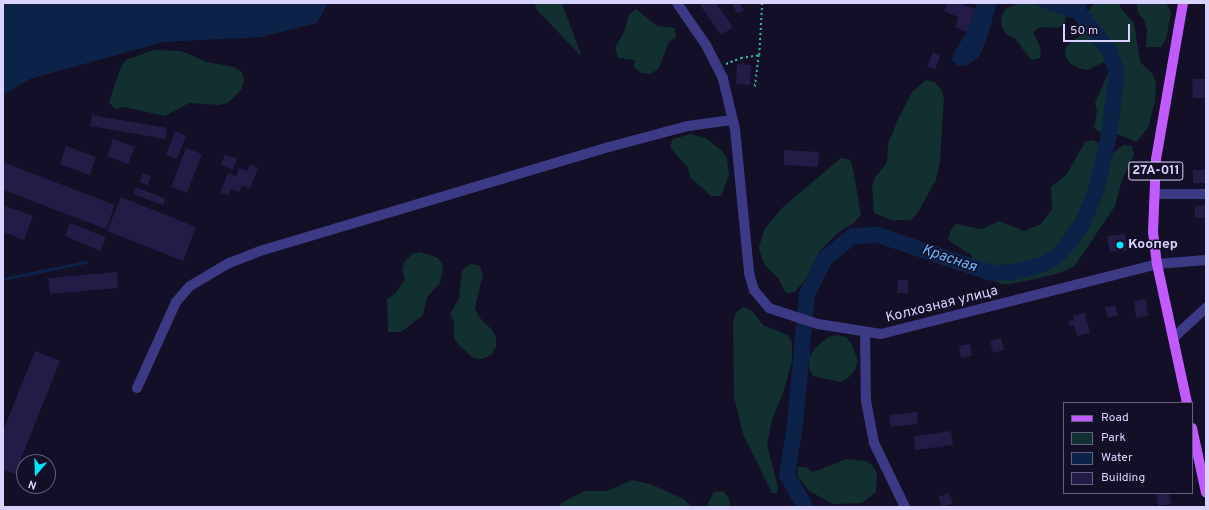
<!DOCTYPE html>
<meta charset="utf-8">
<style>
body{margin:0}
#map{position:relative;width:1209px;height:510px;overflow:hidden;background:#130f26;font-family:Overpass,sans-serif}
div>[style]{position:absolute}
.green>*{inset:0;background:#12302f}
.water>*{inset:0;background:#0c2248}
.stream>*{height:2.5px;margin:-1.25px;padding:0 1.25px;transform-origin:1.25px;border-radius:1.25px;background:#0c2248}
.river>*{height:16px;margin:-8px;padding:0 8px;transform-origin:8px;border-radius:8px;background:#0c2248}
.building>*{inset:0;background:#241b47}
.path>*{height:1.5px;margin-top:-0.75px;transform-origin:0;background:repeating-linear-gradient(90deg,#2fb8b0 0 2px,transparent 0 5px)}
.minor>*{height:10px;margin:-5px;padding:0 5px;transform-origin:5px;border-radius:5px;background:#3d3a85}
.major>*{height:10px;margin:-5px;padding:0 5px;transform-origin:5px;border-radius:5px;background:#c25bff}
.dots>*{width:11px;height:11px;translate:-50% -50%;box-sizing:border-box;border:2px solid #130f26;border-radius:50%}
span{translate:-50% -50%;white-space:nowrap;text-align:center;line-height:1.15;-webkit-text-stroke:3px #130f26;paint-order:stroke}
.shield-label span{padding:1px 3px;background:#130f26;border:1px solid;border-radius:3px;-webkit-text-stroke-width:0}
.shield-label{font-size:13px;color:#d9d4ff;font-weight:700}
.poi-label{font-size:14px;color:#d9d4ff;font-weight:700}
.left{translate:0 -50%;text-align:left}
.street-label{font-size:14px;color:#d9d4ff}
.water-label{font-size:15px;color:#62b6ff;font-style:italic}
.frame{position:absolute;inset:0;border:4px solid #d9d4ff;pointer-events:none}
.legend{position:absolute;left:1063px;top:402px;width:130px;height:92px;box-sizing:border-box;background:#130f26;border:1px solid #625e7d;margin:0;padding:5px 7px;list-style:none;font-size:12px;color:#d9d4ff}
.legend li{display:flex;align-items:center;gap:8px;height:20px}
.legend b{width:20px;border:1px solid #625e7d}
.north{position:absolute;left:16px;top:454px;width:40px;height:40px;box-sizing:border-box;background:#130f26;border:1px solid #625e7d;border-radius:50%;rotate:199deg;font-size:11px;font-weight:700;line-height:16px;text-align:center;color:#d9d4ff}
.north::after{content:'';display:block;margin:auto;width:14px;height:18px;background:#00e5ff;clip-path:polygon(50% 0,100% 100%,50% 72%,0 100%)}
.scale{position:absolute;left:1063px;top:24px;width:67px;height:18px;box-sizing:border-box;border:2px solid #d9d4ff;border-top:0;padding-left:5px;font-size:12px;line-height:14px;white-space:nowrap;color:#d9d4ff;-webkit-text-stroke:3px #130f26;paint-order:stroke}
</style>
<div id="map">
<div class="green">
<i style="clip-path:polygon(534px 3px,562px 3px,582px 57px,538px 11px)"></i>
<i style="clip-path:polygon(1020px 3px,1040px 3px,1066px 14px,1065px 23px,1058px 28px,1040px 27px,1033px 32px,1041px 49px,1040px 58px,1031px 60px,1015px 38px,1007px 35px,1002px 27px,1001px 18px,1005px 9px)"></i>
<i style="clip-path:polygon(1094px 3px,1119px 3px,1122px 10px,1134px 23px,1140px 62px,1153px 74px,1156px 83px,1155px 101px,1148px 128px,1136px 142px,1120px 135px,1101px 133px,1094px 128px,1097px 112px,1095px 103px,1110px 69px,1104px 62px,1087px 70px,1078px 68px,1070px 63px,1065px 55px,1066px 46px,1081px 35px,1077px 27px)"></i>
<i style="clip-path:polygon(1166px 3px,1171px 12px,1166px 39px,1161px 47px,1146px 47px,1147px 29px,1144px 20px,1138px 13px,1137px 4px)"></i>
<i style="clip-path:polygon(636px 9px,657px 26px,675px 28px,676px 37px,669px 42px,659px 68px,651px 74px,641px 73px,634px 67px,635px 60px,618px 58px,615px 48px,624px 32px,629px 14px)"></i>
<i style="clip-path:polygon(153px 50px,181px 51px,207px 62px,234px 67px,242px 72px,244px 81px,241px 90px,228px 103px,219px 105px,189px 103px,165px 116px,124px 107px,115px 109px,109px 102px,121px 67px,126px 60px)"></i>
<i style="clip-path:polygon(926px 80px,935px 82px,941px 89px,944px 97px,940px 161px,936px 180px,917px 214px,910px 220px,891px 220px,874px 213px,872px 186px,875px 177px,887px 163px,888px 144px,898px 119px,912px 92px)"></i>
<i style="clip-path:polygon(691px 134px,707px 139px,722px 151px,727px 158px,729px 176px,721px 196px,711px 196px,690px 177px,688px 168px,670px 147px,673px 139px)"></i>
<i style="clip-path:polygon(1094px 140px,1102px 146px,1101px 163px,1123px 145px,1132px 146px,1134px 155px,1122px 180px,1115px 206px,1074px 267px,1057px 274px,1011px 284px,1001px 284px,977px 273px,971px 255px,948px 240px,950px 231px,956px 224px,982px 229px,999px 221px,1024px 231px,1041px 224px,1052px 209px,1051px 187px,1067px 174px,1085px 142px)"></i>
<i style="clip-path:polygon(841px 158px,850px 160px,853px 169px,861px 215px,855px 222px,839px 232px,819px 252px,807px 277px,795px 292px,786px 293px,778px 278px,765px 265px,761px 256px,759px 247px,764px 230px,782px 208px)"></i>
<i style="clip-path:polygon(421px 252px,438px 258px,443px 265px,440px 283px,427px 297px,423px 315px,401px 332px,388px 332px,387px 299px,395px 294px,405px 279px,402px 269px,405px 261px,412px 254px)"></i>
<i style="clip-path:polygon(470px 264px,479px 265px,483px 274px,475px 308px,479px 317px,492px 330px,496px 338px,496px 347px,491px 355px,482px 359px,473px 358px,459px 345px,454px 338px,454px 322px,450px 314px,459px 298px,462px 270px)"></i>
<i style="clip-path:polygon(743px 307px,751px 310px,763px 325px,788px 335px,792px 343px,792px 361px,783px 393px,772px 419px,767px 445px,778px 487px,777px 493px,772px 493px,743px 434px,734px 397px,733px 322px,736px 313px)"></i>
<i style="clip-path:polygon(837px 335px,846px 337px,852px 344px,858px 362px,854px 371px,848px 378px,840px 382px,813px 376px,809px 367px,809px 358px,814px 349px,828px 337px)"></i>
<i style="clip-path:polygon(847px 459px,866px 461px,873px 466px,877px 474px,876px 492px,862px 503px,833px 504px,809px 491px,798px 477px,797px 467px,806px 467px,813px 472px)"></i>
<i style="clip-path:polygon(632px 480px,650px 484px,684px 499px,692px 507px,559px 507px,561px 503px,585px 491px,607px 491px)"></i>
<i style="clip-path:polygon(723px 491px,729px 498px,730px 507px,706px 507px,714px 492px)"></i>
</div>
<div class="water">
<i style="clip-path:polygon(3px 3px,328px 3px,317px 23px,261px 37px,163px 42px,30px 79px,3px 95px)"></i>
<i style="clip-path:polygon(977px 3px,997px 3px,986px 41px,979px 57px,967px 65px,957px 66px,952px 60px,955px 50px,967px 32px)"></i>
<i style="clip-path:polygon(1029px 3px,1088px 3px,1082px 14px,1071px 18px)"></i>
</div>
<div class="stream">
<i style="left:3px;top:279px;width:85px;rotate:-11.6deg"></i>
</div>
<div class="river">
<i style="left:805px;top:507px;width:37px;rotate:-119deg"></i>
<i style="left:787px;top:475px;width:52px;rotate:-81.1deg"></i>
<i style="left:795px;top:424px;width:131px;rotate:-84.7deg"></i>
<i style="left:807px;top:294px;width:39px;rotate:-63deg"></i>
<i style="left:825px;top:259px;width:35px;rotate:-40deg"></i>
<i style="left:852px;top:236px;width:26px;rotate:-2deg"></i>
<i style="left:878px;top:235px;width:119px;rotate:18.6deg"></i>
<i style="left:991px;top:273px;width:23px;rotate:-2deg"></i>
<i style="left:1014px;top:272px;width:30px;rotate:-15deg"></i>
<i style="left:1043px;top:264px;width:21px;rotate:-31deg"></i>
<i style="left:1061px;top:253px;width:36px;rotate:-54deg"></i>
<i style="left:1082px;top:224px;width:36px;rotate:-67deg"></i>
<i style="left:1096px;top:191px;width:57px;rotate:-76.9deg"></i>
<i style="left:1109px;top:135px;width:64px;rotate:-82.9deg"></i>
<i style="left:1117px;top:71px;width:22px;rotate:-112deg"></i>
<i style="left:1109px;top:51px;width:61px;rotate:-127.6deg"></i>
</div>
<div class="building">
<i style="clip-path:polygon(703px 3px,716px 3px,733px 27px,721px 35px,700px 5px)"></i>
<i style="clip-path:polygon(731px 3px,739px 3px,744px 10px,738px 14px)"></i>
<i style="clip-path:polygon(947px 3px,959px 3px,975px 9px,967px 32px,955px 27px,958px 17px,944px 11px)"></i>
<i style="clip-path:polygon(933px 52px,940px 56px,935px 69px,927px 66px)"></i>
<i style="clip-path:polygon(737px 64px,751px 65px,750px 85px,736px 84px)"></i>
<i style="clip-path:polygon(1192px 79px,1206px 79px,1206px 98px,1193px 98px)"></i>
<i style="clip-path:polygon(92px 115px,167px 128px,166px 139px,90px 126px)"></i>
<i style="clip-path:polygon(175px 131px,186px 136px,177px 159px,166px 155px)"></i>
<i style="clip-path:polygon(113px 139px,135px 147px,128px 164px,107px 156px)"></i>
<i style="clip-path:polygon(66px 146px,96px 157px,90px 175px,60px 164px)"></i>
<i style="clip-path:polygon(186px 148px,202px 154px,187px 193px,171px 187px)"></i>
<i style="clip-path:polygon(784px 150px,819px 152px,818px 167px,784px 165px)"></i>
<i style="clip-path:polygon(225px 154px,237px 159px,233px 170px,221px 165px)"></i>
<i style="clip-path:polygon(3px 162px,115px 205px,106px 229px,3px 190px)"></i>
<i style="clip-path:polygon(250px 164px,258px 168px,250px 189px,242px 185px,239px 192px,231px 189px,228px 195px,220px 193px,228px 173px,236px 176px,239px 168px,247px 171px)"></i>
<i style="clip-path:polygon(1193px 170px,1206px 170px,1206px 183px,1193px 183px)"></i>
<i style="clip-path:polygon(143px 173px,151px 176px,148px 185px,139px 182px)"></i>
<i style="clip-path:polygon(136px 187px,166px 199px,163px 205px,133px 194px)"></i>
<i style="clip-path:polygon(121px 197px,196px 227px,183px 261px,107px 231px)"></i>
<i style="clip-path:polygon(3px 205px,33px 216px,24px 240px,3px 232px)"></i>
<i style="clip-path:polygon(1206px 205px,1206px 218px,1195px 218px,1195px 206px)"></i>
<i style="clip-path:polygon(70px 223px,106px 237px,100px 251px,65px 236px)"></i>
<i style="clip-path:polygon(1125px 234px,1127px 250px,1110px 252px,1107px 236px)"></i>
<i style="clip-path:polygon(117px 272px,118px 288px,50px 294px,48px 278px)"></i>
<i style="clip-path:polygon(898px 280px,908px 280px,908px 293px,897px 293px)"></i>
<i style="clip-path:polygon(1146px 299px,1148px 316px,1136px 318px,1134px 301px)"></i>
<i style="clip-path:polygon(1115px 305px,1118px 315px,1108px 318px,1105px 307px)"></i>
<i style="clip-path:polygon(1085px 313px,1090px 333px,1077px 336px,1074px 325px,1069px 326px,1068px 321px,1074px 320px,1073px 315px)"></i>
<i style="clip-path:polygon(1001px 338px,1004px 350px,993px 353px,990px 341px)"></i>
<i style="clip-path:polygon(970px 344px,972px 356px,961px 358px,959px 346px)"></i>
<i style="clip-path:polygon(35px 351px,60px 361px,15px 474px,3px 469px,3px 431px)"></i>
<i style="clip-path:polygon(917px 412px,918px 424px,891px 427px,889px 415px)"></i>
<i style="clip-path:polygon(951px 431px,953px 445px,915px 450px,914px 436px)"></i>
<i style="clip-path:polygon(949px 493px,953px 503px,942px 507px,938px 497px)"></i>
<i style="clip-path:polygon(1169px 493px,1171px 504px,1158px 506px,1156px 494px)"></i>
</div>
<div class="path">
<i style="left:759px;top:55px;width:52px;rotate:-86.7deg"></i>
<i style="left:726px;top:64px;width:16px;rotate:-22deg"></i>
<i style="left:741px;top:58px;width:18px;rotate:-9deg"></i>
<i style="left:759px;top:55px;width:34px;rotate:97deg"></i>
</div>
<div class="minor">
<i style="left:677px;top:3px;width:51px;rotate:55.4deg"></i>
<i style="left:706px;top:45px;width:38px;rotate:63deg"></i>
<i style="left:723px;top:79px;width:51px;rotate:76.5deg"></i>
<i style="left:735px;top:129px;width:145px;rotate:84.4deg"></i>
<i style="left:749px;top:273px;width:18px;rotate:74deg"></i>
<i style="left:754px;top:290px;width:23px;rotate:50deg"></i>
<i style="left:769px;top:308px;width:52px;rotate:18.1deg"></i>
<i style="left:818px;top:324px;width:64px;rotate:9deg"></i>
<i style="left:881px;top:334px;width:285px;rotate:-14.2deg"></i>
<i style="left:1157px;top:264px;width:49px;rotate:-4.7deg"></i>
<i style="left:1155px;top:194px;width:51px"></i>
<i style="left:865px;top:333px;width:68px;rotate:89.2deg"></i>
<i style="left:866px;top:401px;width:43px;rotate:79.2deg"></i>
<i style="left:874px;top:443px;width:71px;rotate:64.2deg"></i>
<i style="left:1173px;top:338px;width:45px;rotate:-42.3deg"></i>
<i style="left:137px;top:388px;width:94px;rotate:-65.6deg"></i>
<i style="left:176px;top:302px;width:21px;rotate:-49deg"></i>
<i style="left:190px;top:286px;width:45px;rotate:-30.5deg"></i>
<i style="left:229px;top:263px;width:33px;rotate:-21deg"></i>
<i style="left:260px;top:251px;width:364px;rotate:-16.6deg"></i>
<i style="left:609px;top:147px;width:82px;rotate:-14.9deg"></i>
<i style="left:688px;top:126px;width:44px;rotate:-7.8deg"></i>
</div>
<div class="major">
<i style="left:1183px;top:3px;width:159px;rotate:99.8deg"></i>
<i style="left:1156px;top:160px;width:72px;rotate:92.4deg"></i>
<i style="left:1153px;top:232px;width:32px;rotate:83deg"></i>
<i style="left:1157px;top:264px;width:142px;rotate:77.8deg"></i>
<i style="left:1192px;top:428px;width:66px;rotate:77.8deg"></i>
</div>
<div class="dots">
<i style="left:1120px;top:245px;background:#00e5ff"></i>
</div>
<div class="shield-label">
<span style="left:1156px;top:171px">27А-011</span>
</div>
<div class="poi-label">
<span class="left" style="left:1128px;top:245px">Коопер</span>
</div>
<div class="street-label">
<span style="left:942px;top:305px;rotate:-14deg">Колхозная улица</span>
</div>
<div class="water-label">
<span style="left:949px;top:259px;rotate:19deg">Красная</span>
</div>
<div class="frame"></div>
<ul class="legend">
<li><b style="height:5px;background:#c25bff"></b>Road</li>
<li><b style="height:11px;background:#12302f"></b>Park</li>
<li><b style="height:11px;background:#0c2248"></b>Water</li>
<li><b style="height:11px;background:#241b47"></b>Building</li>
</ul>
<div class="north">N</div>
<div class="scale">50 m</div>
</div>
